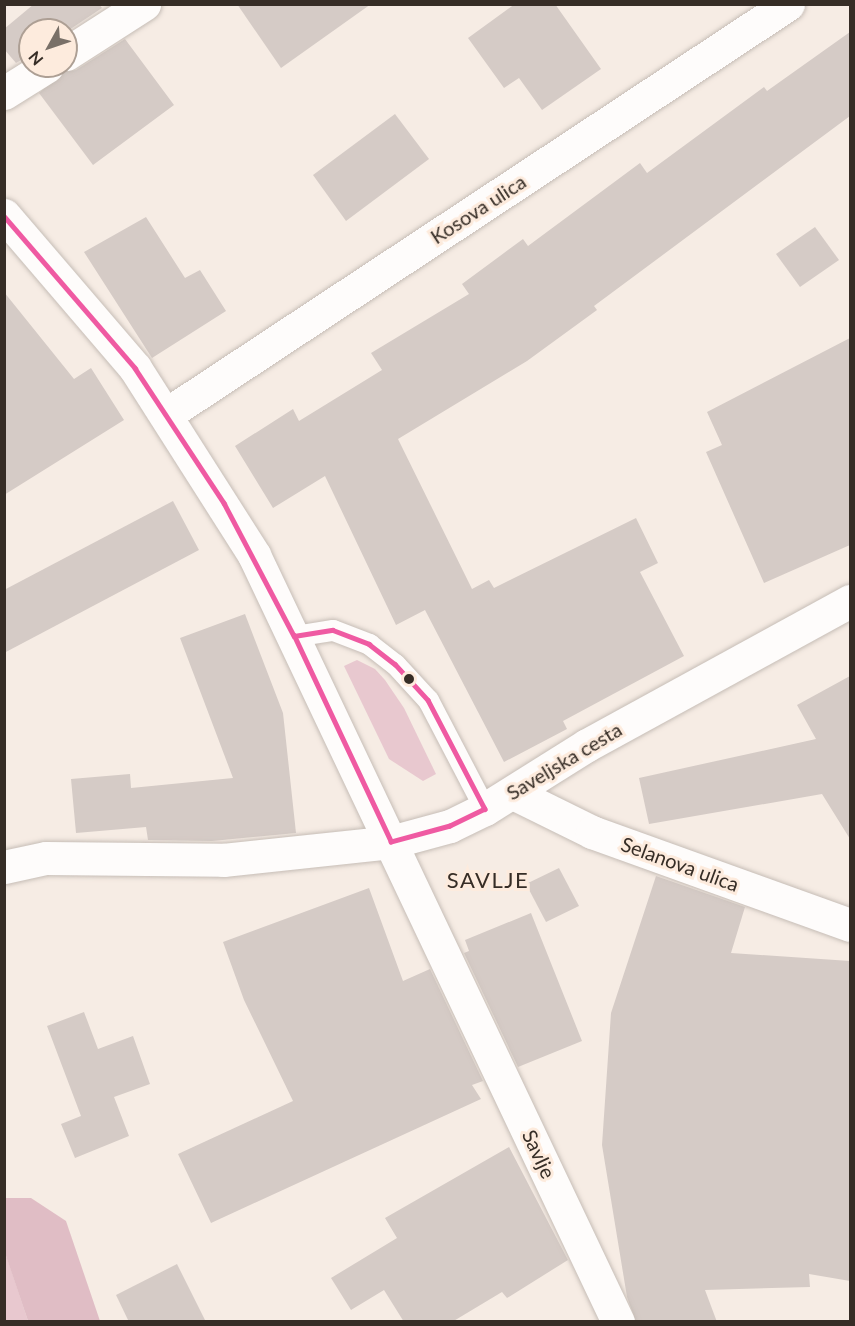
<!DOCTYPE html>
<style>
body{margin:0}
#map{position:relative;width:855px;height:1326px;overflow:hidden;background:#f6ece4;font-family:Lato,sans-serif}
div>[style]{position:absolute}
.green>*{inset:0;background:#e8c8cf}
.forest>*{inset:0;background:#e0bdc5}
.building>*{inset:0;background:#d5cbc6}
.roads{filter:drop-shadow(0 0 2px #c6bdb6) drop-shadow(0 0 2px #c6bdb6)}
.service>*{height:21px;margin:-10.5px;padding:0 10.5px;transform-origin:10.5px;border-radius:10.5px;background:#fefcfb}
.minor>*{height:33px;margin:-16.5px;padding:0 16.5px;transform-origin:16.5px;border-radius:16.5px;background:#fefcfb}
.tertiary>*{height:33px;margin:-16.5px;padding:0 16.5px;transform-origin:16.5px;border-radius:16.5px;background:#fefcfb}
.bus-1>*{height:4.5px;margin:-2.25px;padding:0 2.25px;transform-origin:2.25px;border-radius:2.25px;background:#ef5aa2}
.dots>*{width:16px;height:16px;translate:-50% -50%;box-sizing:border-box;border:3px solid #fdebdd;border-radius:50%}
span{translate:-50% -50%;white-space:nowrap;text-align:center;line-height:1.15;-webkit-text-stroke:6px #fdebdd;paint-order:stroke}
.street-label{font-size:20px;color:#362d26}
.quarter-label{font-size:22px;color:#362d26;letter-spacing:1.5px}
.frame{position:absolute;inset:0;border:6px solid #362d26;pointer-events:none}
.north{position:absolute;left:18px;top:18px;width:60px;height:60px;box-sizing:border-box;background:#fdebdd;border:2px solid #ad9f94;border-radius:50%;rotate:230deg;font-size:16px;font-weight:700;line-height:24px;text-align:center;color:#362d26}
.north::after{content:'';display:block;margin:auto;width:21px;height:27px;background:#797068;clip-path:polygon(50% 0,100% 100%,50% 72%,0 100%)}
</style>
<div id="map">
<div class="green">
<i style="clip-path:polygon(357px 660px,375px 669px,385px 680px,404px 708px,436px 774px,423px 781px,389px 759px,344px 666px)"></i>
<i style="clip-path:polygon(4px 1253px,7px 1258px,28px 1321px,5px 1321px)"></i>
</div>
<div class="forest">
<i style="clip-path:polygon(4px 1198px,31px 1198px,66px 1221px,100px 1321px,28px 1321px,5px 1253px)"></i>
</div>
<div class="building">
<i style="clip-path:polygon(34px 4px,99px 4px,102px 8px,66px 32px,30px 30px,30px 55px,16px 63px,4px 49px,4px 29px)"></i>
<i style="clip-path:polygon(237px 4px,371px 4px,281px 68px)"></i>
<i style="clip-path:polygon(515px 4px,555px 4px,601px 69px,542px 110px,519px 78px,504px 88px,468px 38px)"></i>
<i style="clip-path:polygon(850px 32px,850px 116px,594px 306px,597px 310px,527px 361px,398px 439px,472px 589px,489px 580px,494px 588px,636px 518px,658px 563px,640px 572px,684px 656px,563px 721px,567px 729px,504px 762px,425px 610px,396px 625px,325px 476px,273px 508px,235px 446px,293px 409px,299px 421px,382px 370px,371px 353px,469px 294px,462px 284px,523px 239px,528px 246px,640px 163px,647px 173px,764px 87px,767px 91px)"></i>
<i style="clip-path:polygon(125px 39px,174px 105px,93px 165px,39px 93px,64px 72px,76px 70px)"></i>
<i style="clip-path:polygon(395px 114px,429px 159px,346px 221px,313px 175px)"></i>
<i style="clip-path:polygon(146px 217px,185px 278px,200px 270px,226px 311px,152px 358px,84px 252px)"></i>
<i style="clip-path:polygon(815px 227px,839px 260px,800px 287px,776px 254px)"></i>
<i style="clip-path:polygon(4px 292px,74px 379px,91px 368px,124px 420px,4px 495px)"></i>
<i style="clip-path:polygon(850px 338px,850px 545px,764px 583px,706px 452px,722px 445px,707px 412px)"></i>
<i style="clip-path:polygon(173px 501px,199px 550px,4px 653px,4px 590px)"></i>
<i style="clip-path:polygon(245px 614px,283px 713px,296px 833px,212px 841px,148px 840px,146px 827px,76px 833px,71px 779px,130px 774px,131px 788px,233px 778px,180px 638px)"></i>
<i style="clip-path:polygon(850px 676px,850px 839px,822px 794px,649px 824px,639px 778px,816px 739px,797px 705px)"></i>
<i style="clip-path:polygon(559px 868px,579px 906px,546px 922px,526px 884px)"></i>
<i style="clip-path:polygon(656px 876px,745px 907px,731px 953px,850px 961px,850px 1281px,809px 1274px,810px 1287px,705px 1290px,717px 1322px,636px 1322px,627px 1297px,602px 1145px,611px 1013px)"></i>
<i style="clip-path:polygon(369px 888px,403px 981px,430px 969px,483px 1081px,472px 1085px,481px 1099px,211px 1223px,178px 1154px,293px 1101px,244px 1000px,223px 942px)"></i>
<i style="clip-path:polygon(531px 913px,582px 1041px,518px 1067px,464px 953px,469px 951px,465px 940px)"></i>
<i style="clip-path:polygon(84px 1012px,98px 1049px,133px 1036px,150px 1084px,114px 1097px,129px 1136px,75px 1158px,61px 1124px,81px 1116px,47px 1026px)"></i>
<i style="clip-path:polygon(509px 1147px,568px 1260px,507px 1298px,502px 1292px,452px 1322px,404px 1322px,384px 1290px,351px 1310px,331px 1278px,397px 1238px,385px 1218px)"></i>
<i style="clip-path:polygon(177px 1264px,206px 1322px,129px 1322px,116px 1295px)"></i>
</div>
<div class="roads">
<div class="service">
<i style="left:294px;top:636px;width:39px;rotate:-9deg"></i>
<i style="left:333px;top:630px;width:39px;rotate:21deg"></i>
<i style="left:369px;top:644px;width:33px;rotate:38deg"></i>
<i style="left:395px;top:664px;width:49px;rotate:47.5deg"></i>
<i style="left:428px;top:700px;width:123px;rotate:62.4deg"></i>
</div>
<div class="minor">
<i style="left:66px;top:54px;width:93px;rotate:-32.7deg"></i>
<i style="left:4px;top:93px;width:51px;rotate:-32.1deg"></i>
<i style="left:167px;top:414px;width:744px;rotate:-33.43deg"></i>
<i style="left:513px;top:793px;width:88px;rotate:26.3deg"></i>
<i style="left:592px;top:832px;width:274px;rotate:19.8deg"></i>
<i style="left:4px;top:867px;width:43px;rotate:-12.1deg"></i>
<i style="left:46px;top:858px;width:177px;rotate:0.6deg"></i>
<i style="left:223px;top:860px;width:169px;rotate:-6.1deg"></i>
</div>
<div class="tertiary">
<i style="left:4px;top:215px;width:201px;rotate:49.4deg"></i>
<i style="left:135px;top:368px;width:222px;rotate:57.5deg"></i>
<i style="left:254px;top:555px;width:849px;rotate:64.61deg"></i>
<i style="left:391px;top:842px;width:61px;rotate:-15.2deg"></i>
<i style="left:450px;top:826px;width:39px;rotate:-26deg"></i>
<i style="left:485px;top:809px;width:120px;rotate:-32.1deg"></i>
<i style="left:587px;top:745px;width:300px;rotate:-28.7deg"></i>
</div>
</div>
<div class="bus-1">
<i style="left:4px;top:216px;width:201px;rotate:49.2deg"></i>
<i style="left:135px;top:368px;width:162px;rotate:56.6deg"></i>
<i style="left:224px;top:503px;width:150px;rotate:62.2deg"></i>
<i style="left:333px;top:630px;width:39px;rotate:21deg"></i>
<i style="left:369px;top:644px;width:33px;rotate:38deg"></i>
<i style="left:395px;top:664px;width:49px;rotate:47.5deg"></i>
<i style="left:428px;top:700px;width:123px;rotate:62.4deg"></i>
<i style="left:485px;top:809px;width:39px;rotate:154deg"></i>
<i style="left:450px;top:826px;width:61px;rotate:164.8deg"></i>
<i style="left:391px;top:842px;width:228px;rotate:-115.2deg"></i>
<i style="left:294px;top:636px;width:39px;rotate:-9deg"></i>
</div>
<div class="dots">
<i style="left:409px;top:679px;background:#362d26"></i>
</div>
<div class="street-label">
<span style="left:478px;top:209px;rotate:-33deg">Kosova ulica</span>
<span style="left:564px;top:761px;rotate:-31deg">Saveljska cesta</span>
<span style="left:680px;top:864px;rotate:20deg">Selanova ulica</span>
<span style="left:539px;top:1154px;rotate:65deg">Savlje</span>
</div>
<div class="quarter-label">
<span style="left:488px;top:880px">SAVLJE</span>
</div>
<div class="frame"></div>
<div class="north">N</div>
</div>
